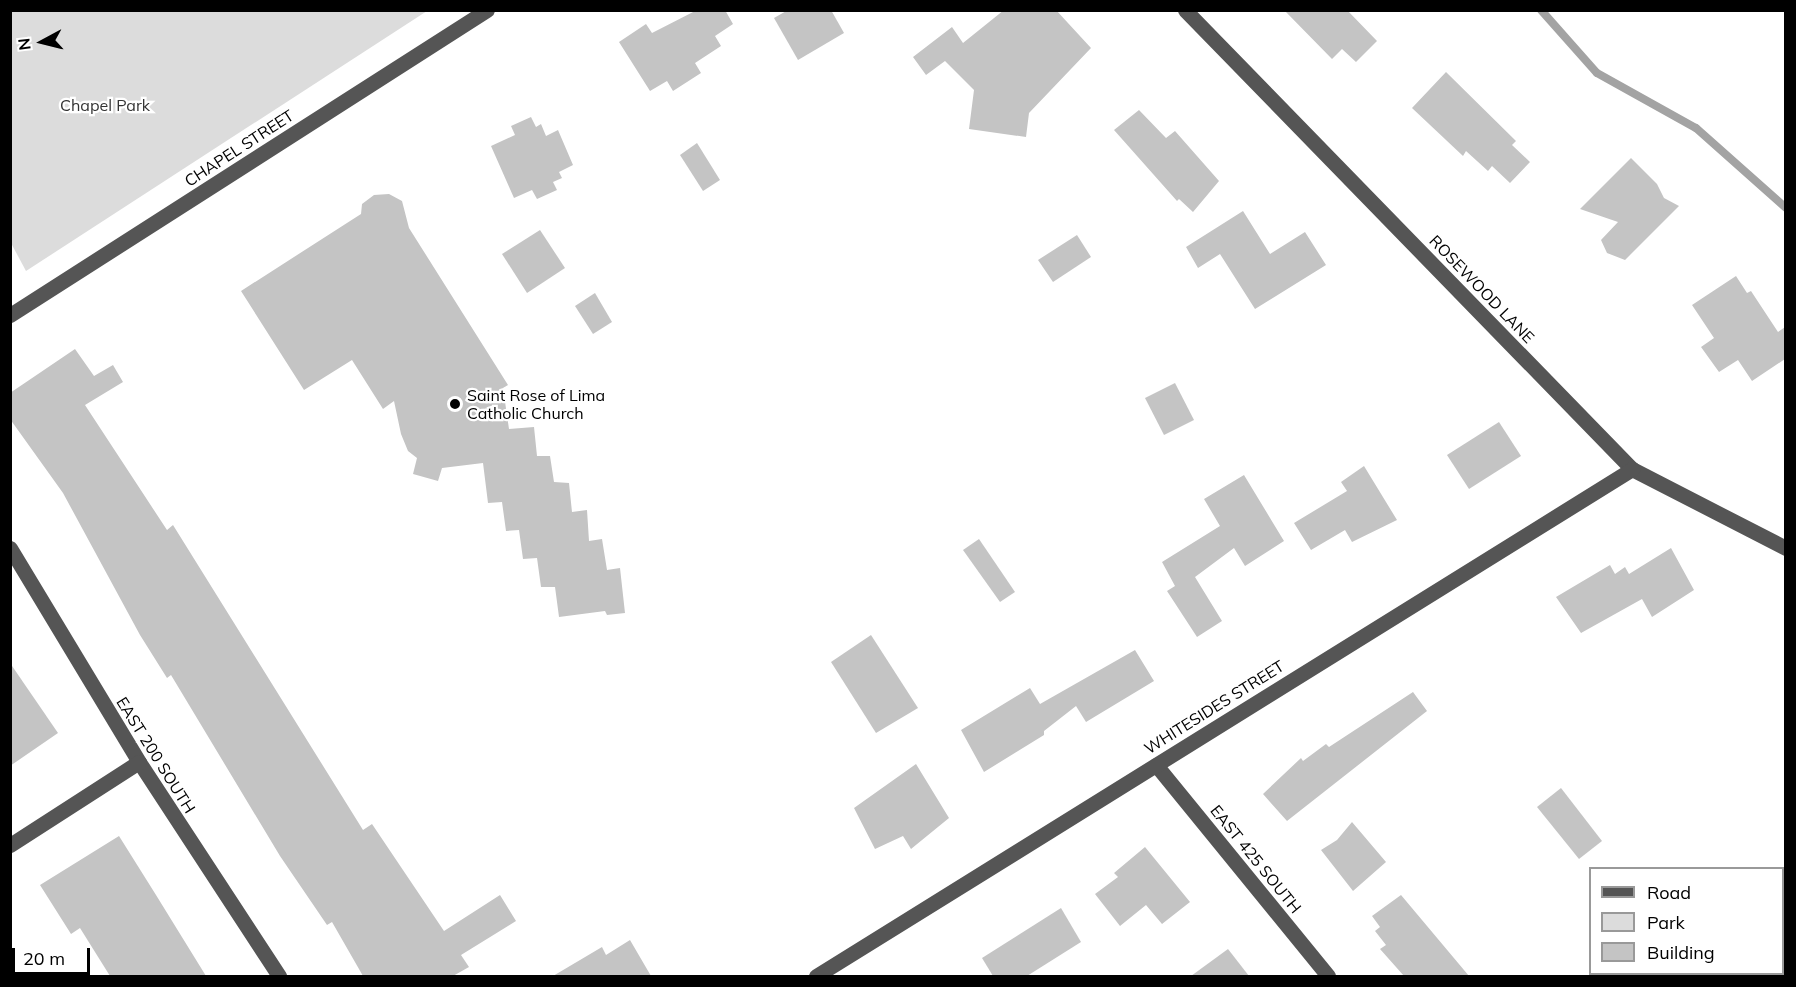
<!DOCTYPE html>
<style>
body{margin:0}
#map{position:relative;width:1796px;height:987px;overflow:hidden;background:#fff;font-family:Mulish,sans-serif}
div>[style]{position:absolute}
.green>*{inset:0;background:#dcdcdc}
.stream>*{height:8px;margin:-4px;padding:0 4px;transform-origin:4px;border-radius:4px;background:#a3a3a3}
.building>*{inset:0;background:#c4c4c4}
.minor>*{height:15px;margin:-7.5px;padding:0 7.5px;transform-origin:7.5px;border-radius:7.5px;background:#555}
.dots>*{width:16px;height:16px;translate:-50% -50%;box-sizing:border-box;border:3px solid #fff;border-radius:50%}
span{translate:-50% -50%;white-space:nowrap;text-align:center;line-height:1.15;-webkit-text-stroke:4.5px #fff;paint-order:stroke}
.park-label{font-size:16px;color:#333}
.street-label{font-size:16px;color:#000}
.poi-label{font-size:16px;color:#000}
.left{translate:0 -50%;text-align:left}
.frame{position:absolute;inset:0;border:12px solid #000;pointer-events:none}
.legend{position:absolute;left:1589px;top:867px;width:195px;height:108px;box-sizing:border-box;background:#fff;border:2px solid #999;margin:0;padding:8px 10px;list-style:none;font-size:18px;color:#000}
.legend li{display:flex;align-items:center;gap:12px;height:30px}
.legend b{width:30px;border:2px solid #999}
.north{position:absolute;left:12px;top:12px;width:60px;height:60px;-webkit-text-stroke:4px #fff;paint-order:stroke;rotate:263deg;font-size:16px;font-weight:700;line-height:24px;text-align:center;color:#000}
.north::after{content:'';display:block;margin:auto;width:21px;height:27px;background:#000;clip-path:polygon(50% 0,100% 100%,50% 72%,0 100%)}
.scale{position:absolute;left:12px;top:948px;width:78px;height:27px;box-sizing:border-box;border:3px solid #000;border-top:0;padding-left:8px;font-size:18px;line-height:21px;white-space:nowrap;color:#000;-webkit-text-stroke:4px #fff;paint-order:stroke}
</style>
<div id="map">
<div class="green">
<i style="clip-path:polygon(10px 11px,11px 10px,427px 11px,26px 271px,11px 243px)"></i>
</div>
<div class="stream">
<i style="left:1541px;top:10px;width:84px;rotate:48.4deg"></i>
<i style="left:1597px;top:73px;width:113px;rotate:29.1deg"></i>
<i style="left:1696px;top:128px;width:120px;rotate:41.6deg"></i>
</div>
<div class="building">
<i style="clip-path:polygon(697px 10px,725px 10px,733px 24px,715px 36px,721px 46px,695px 63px,701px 73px,673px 91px,667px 81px,650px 91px,619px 42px,646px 24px,652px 33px)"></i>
<i style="clip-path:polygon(788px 10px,831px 10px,844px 33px,798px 60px,774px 18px)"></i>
<i style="clip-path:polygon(1004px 10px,1056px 10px,1091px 48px,1029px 113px,1026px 137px,969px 129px,974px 90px,945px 61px,926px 75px,913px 57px,952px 27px,963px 43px)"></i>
<i style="clip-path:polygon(1284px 10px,1347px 10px,1377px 41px,1356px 62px,1342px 49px,1332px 59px)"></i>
<i style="clip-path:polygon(1446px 72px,1516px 141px,1512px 145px,1530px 162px,1510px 183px,1492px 166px,1488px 171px,1466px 151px,1463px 156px,1412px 108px)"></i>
<i style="clip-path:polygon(1139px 110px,1166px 138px,1175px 131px,1219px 181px,1193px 212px,1179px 199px,1177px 201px,1114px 130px)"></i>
<i style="clip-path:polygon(531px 117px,536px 127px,541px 124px,546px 136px,558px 130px,573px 165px,559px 172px,562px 178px,553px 182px,557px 190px,537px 199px,532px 190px,514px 198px,491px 146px,515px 135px,511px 126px)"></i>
<i style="clip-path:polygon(697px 143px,720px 180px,703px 191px,680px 155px)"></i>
<i style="clip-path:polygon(1631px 158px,1657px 184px,1664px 198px,1679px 206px,1625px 260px,1607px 253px,1601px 240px,1618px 222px,1580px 209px)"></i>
<i style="clip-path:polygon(389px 194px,402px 201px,409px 228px,508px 385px,503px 388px,509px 429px,534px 427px,537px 456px,550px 456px,554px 482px,569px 483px,572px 512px,587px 510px,589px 541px,602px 539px,607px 570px,620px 568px,625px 613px,607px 615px,605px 611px,559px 617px,555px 587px,541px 587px,537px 558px,523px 559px,519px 530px,506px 531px,502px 502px,488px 503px,483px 463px,442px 468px,438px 481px,413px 474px,417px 458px,408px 451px,401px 434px,394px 401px,383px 409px,352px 360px,304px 390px,241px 291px,361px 214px,362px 204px,374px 195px)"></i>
<i style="clip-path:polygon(1243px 211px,1270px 254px,1305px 232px,1326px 265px,1255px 309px,1220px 254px,1198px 268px,1186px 247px)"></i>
<i style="clip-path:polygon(540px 230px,565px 268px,527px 293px,502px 254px)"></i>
<i style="clip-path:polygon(1077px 235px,1091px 257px,1053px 282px,1038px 260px)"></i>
<i style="clip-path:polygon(1736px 276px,1747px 293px,1751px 291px,1778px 332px,1785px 327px,1785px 359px,1752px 381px,1738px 360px,1719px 372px,1701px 347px,1714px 338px,1692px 305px)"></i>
<i style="clip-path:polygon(595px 293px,612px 322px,593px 334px,575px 306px)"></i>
<i style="clip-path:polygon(75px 349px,94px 376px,113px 365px,123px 382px,85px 405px,167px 530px,173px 525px,363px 830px,372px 824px,444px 931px,500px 895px,516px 921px,461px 955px,469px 967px,453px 976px,363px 976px,332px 922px,327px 925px,280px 856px,171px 675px,167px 678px,140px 635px,63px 493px,10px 419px,10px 393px)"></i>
<i style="clip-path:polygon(1175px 383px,1194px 420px,1164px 435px,1145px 398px)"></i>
<i style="clip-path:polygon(1499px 422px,1521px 456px,1469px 489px,1447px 455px)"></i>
<i style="clip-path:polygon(1364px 466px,1397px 520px,1352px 542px,1345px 530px,1311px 550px,1294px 523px,1347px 491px,1341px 482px)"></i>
<i style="clip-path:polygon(1244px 475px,1284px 541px,1245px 566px,1234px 548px,1195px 577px,1222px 621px,1197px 637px,1167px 591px,1175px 586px,1162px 562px,1220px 526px,1204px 499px)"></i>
<i style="clip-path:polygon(979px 539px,1015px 592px,1000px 602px,963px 550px)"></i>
<i style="clip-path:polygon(1671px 548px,1694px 590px,1652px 617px,1642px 599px,1581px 633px,1556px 597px,1610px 565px,1615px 574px,1625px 567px,1629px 574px)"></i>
<i style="clip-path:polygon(871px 635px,918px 708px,876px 733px,831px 662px)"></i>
<i style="clip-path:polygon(1135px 650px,1154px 681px,1086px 722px,1076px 706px,1044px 731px,1044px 735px,984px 772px,961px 730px,1030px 688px,1040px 704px)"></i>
<i style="clip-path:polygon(10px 663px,58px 733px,10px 766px)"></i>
<i style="clip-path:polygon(1413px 692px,1427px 711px,1287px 821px,1263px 794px,1301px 758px,1303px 761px,1326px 744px,1329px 747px)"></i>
<i style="clip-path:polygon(916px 764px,949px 818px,911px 849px,903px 836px,875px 849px,854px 808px)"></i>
<i style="clip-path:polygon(1561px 788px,1602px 841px,1579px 859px,1537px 807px)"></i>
<i style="clip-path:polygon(1352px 822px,1386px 862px,1353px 891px,1321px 850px,1337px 840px)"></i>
<i style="clip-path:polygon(119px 836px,156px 895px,206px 976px,110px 976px,80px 928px,71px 934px,40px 885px)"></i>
<i style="clip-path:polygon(1145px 847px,1190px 902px,1162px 924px,1146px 905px,1120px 926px,1095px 894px,1118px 877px,1114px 873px)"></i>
<i style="clip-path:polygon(1401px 895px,1469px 976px,1404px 976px,1380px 949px,1386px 945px,1375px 931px,1380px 927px,1372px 916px)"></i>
<i style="clip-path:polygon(1061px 908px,1081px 942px,1027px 976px,993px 976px,982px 958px)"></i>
<i style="clip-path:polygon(630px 940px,651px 976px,553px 976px,602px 947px,606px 955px)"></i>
<i style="clip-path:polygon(1228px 949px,1249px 976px,1191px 976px)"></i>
</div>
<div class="minor">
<i style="left:1185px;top:10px;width:641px;rotate:45.76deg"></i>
<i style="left:1632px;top:469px;width:173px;rotate:27.2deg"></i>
<i style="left:10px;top:315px;width:566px;rotate:-32.6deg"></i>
<i style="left:10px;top:548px;width:250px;rotate:58.9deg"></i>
<i style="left:139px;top:762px;width:256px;rotate:56.8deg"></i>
<i style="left:1156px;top:765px;width:272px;rotate:50.8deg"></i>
<i style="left:10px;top:845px;width:153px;rotate:-32.8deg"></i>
<i style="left:816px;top:976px;width:961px;rotate:-31.85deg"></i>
</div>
<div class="dots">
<i style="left:455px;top:404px;background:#000"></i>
</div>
<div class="park-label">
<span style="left:105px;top:105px">Chapel Park</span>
</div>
<div class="street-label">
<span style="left:239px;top:148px;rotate:-33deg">CHAPEL STREET</span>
<span style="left:1482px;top:289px;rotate:46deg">ROSEWOOD LANE</span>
<span style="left:1214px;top:707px;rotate:-32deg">WHITESIDES STREET</span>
<span style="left:156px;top:755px;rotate:58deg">EAST 200 SOUTH</span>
<span style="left:1256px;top:859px;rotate:51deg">EAST 425 SOUTH</span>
</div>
<div class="poi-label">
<span class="left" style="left:467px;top:404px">Saint Rose of Lima<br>Catholic Church</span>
</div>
<div class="frame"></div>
<ul class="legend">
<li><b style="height:8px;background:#555"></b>Road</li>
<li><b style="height:16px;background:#dcdcdc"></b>Park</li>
<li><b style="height:16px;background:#c4c4c4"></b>Building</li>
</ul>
<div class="north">N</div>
<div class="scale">20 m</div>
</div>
